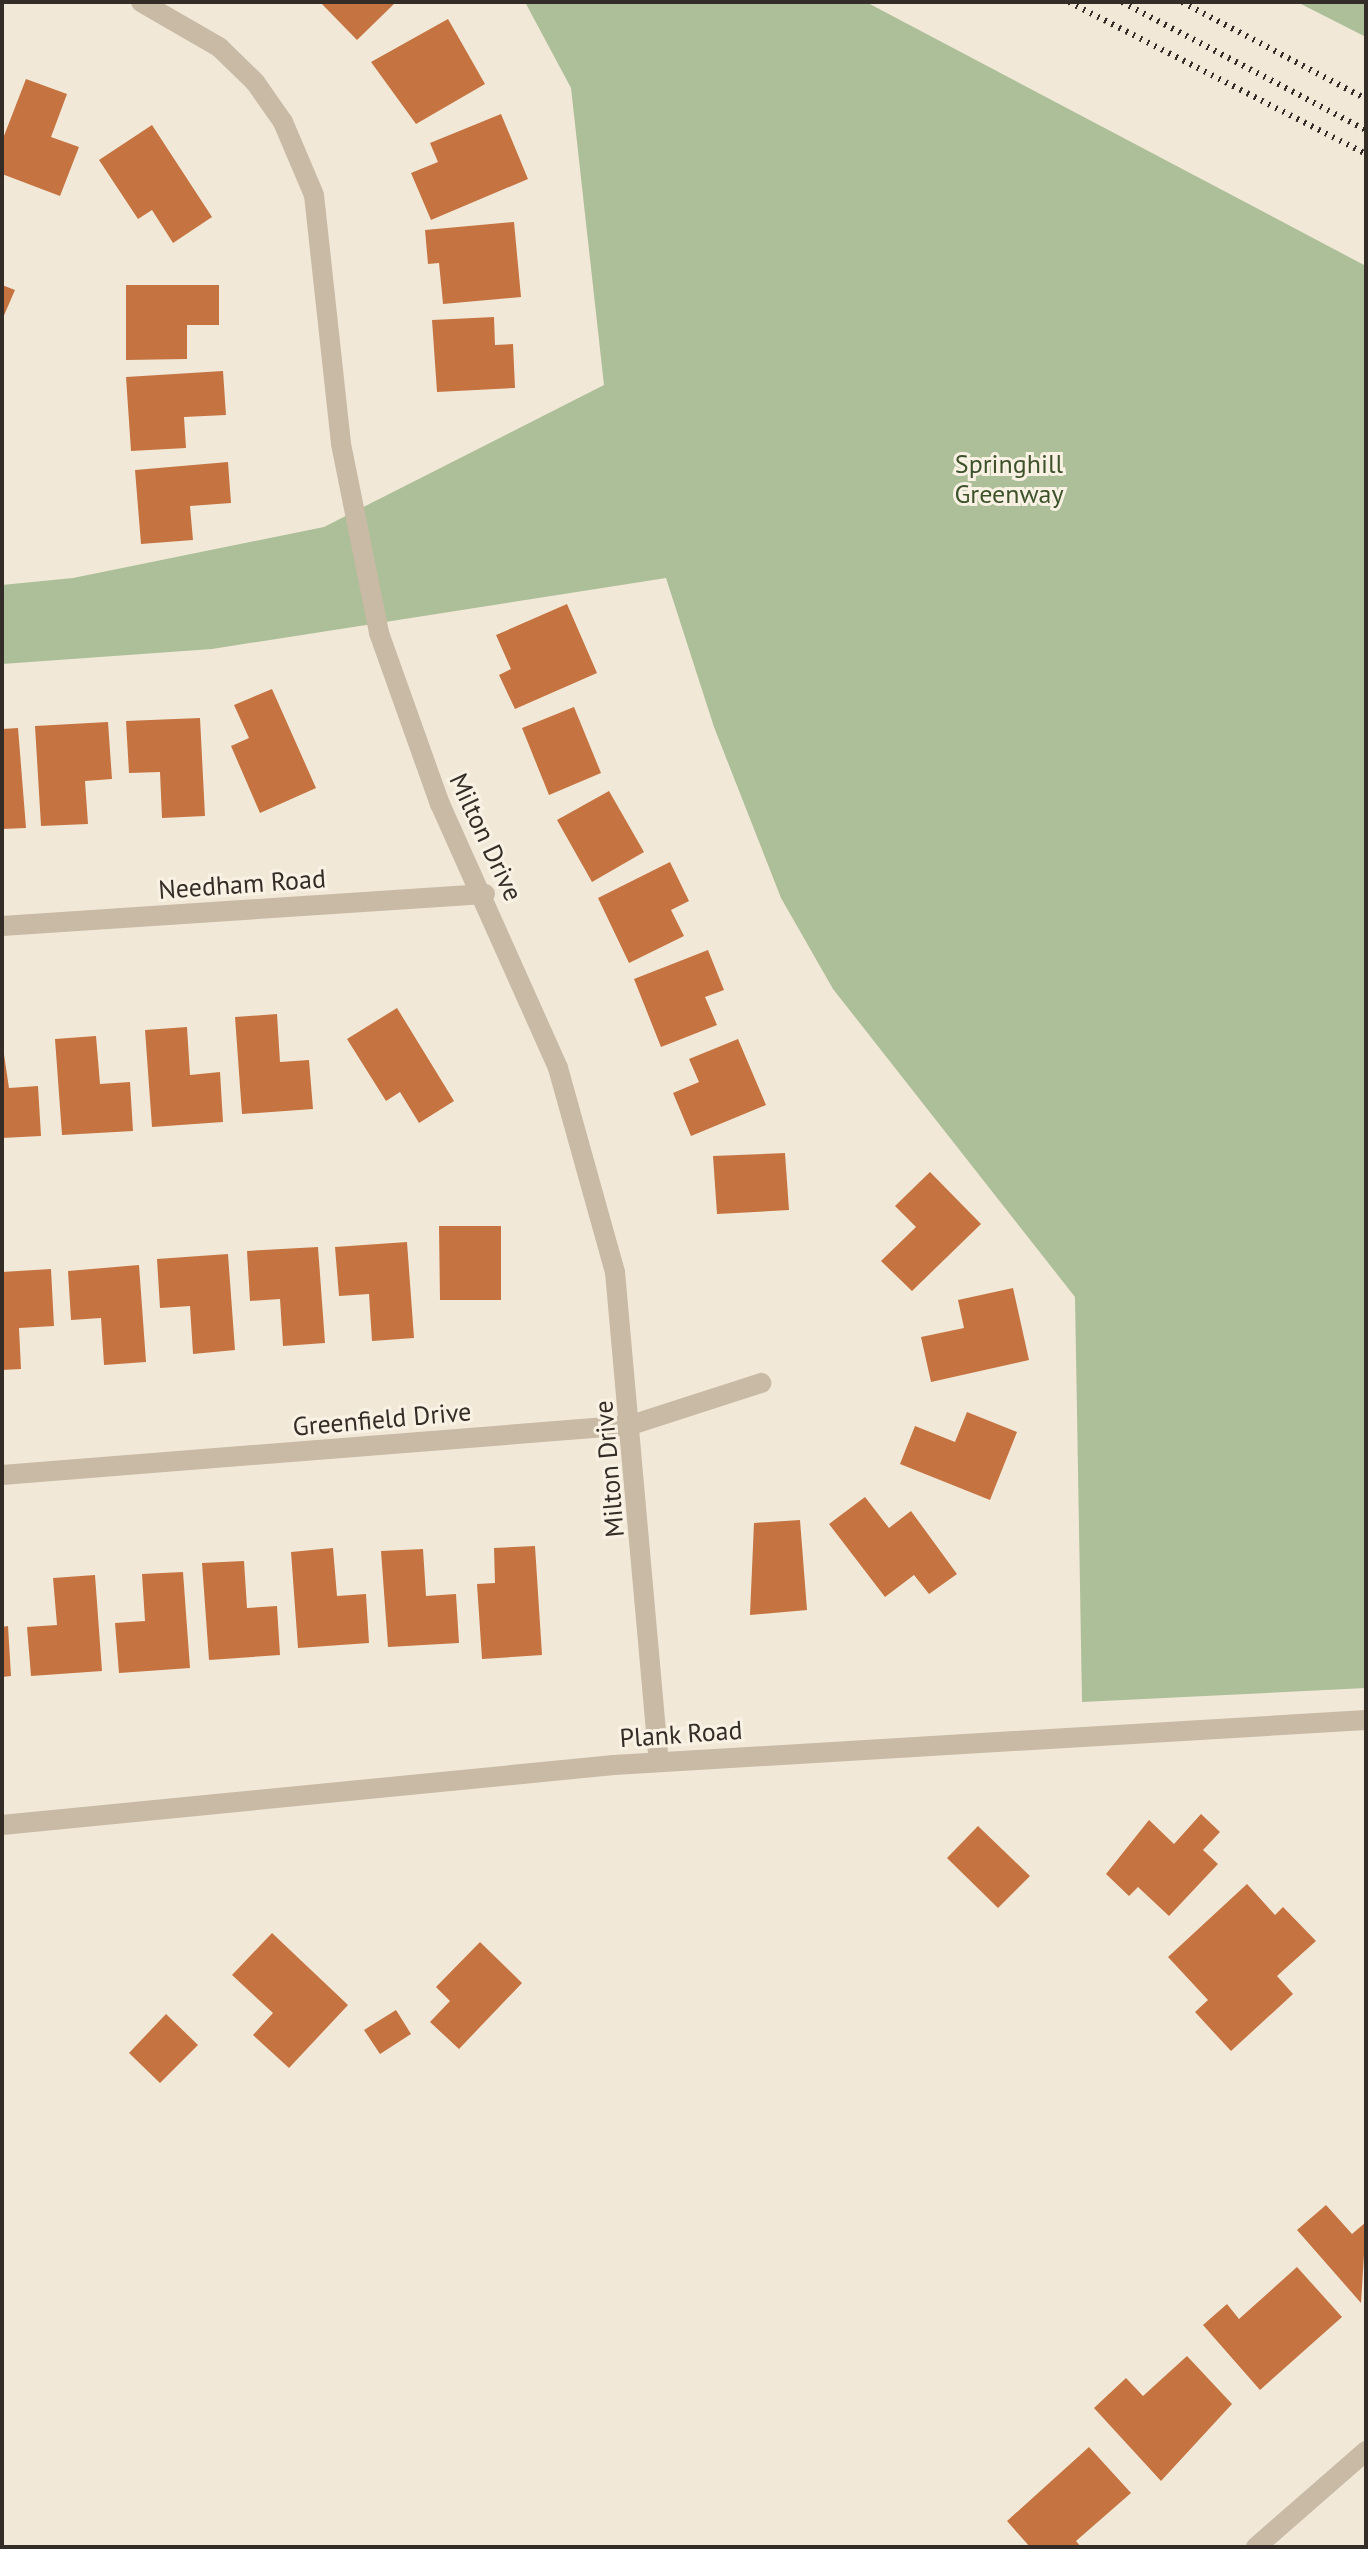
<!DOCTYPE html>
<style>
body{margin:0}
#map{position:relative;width:1368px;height:2549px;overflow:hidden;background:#f1e8d8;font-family:"PT Sans",sans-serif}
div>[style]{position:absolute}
.green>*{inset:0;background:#adbf98}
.building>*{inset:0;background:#c57441}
.minor>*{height:20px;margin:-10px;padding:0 10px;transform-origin:10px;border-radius:10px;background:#c8baa4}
.rail>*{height:6px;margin-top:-3px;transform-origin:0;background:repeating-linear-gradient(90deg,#342c26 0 2px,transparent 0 8px)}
span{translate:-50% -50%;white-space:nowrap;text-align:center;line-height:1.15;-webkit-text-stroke:6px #f9f2e4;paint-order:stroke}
.park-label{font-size:26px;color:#3d522a}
.street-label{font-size:26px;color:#342c26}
.frame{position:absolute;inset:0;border:4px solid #342c26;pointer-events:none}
</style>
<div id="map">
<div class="green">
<i style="clip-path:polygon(525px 2px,866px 2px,1366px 266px,1366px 1688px,1082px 1702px,1075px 1297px,833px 989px,781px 898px,714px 727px,666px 578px,212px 649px,2px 664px,2px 585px,73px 578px,324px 527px,604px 385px,571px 88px)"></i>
<i style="clip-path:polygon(1297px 2px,1366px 2px,1366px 37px)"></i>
</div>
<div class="building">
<i style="clip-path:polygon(320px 2px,396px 2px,357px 40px)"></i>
<i style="clip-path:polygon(448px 19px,485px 84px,416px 124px,371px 62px)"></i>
<i style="clip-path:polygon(26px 79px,67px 94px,51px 137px,79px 147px,60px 196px,2px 174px,2px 141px)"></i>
<i style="clip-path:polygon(501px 114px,528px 179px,431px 220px,411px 173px,438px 162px,430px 143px)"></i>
<i style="clip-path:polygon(152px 125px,212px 217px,173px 243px,152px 210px,138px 219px,99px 160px)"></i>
<i style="clip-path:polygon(514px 222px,521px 297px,443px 304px,439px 263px,428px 264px,425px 230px)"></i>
<i style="clip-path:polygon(2px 285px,15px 290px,2px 320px)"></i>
<i style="clip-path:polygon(126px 285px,219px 285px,219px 325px,187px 325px,187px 359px,126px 360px)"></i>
<i style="clip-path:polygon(494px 317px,495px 345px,513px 344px,515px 388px,437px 392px,432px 320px)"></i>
<i style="clip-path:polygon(223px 371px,226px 415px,184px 417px,186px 448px,131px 451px,126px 377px)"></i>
<i style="clip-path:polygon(228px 462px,231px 503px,190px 506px,193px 540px,141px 544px,135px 470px)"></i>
<i style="clip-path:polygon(567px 604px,597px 673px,515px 709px,499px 675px,511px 669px,496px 635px)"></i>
<i style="clip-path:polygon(272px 689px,316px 788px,260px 813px,231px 746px,249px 738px,234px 705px)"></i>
<i style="clip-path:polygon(574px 707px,601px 773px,549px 795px,522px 728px)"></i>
<i style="clip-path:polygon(200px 718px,205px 816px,162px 818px,160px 772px,129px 773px,126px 721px)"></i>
<i style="clip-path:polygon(108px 722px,112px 779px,85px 781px,88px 824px,41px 826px,35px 726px)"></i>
<i style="clip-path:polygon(18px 728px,26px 828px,2px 829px,2px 729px)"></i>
<i style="clip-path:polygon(609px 791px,644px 852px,592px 882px,557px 820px)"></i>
<i style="clip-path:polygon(670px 862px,689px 901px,671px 910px,684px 936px,629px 963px,598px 898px)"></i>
<i style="clip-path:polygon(708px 950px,724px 990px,705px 997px,717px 1025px,661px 1047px,634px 979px)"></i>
<i style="clip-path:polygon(397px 1008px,454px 1101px,419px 1123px,400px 1092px,386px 1101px,347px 1039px)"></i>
<i style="clip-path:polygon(277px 1014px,280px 1062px,309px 1060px,313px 1109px,242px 1114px,235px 1017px)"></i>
<i style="clip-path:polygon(187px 1027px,190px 1075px,220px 1072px,223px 1122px,152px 1127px,145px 1030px)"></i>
<i style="clip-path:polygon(96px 1036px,100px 1084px,130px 1082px,133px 1131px,62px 1135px,55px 1039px)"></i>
<i style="clip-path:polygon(738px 1039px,766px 1105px,691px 1136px,673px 1093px,699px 1082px,689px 1059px)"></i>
<i style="clip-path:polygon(2px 1041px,9px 1088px,38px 1086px,41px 1136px,2px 1138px)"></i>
<i style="clip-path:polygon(785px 1153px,789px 1210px,717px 1214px,713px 1156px)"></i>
<i style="clip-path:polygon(930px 1172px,981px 1224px,912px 1291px,881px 1261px,916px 1227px,895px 1206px)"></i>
<i style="clip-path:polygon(439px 1226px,501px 1226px,501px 1300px,440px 1300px)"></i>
<i style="clip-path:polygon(407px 1242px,414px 1338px,372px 1341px,369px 1294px,339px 1296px,335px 1247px)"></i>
<i style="clip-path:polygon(318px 1247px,325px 1343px,283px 1346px,280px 1299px,250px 1301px,247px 1251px)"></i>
<i style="clip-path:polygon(228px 1254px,235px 1350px,193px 1354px,190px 1306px,160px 1308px,157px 1259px)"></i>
<i style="clip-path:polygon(139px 1265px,146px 1362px,104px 1365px,101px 1318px,71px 1320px,68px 1271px)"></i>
<i style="clip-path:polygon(51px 1269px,54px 1326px,19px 1328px,21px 1369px,2px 1370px,2px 1272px)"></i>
<i style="clip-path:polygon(1013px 1288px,1029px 1360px,931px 1382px,921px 1337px,964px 1328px,958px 1300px)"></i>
<i style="clip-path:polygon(967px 1412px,1017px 1432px,990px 1500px,900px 1464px,915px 1426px,955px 1442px)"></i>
<i style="clip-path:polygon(865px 1497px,889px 1528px,911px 1511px,957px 1574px,929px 1594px,914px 1575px,885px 1597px,829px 1524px)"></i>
<i style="clip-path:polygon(800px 1520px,807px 1610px,750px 1615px,754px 1523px)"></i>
<i style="clip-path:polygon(535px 1546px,542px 1655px,482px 1659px,477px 1584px,495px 1583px,494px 1548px)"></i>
<i style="clip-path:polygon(333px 1548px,337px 1596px,366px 1594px,369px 1643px,298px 1648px,291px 1552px)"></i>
<i style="clip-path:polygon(423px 1549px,426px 1596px,456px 1594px,459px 1643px,388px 1647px,381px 1551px)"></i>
<i style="clip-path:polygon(244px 1561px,247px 1608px,277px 1606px,280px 1655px,209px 1660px,202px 1563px)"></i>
<i style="clip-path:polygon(183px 1572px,190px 1668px,119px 1673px,115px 1623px,145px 1621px,142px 1574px)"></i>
<i style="clip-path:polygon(95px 1575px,102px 1671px,31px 1676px,27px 1627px,57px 1625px,53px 1578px)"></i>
<i style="clip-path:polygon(8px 1626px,11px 1676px,2px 1677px,2px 1627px)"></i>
<i style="clip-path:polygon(1201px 1814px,1220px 1832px,1203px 1850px,1218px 1864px,1169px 1916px,1138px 1887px,1129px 1896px,1106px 1874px,1149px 1820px,1174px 1844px)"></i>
<i style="clip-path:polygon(978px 1826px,1030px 1876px,998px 1908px,947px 1858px)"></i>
<i style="clip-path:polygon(1247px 1884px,1275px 1915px,1283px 1907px,1316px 1941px,1277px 1976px,1293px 1994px,1231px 2051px,1195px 2012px,1208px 2000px,1168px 1957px)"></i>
<i style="clip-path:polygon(272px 1933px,348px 2005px,289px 2068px,253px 2035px,273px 2013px,232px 1975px)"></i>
<i style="clip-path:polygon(480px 1942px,522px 1983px,459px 2049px,430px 2022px,450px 2001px,436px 1987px)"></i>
<i style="clip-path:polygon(396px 2010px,411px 2034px,380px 2054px,364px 2030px)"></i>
<i style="clip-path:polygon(166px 2014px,198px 2045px,160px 2083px,129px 2053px)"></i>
<i style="clip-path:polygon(1326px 2205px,1352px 2234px,1366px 2222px,1361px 2303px,1297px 2230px)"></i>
<i style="clip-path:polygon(1297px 2267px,1342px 2317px,1260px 2390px,1203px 2325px,1227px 2304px,1239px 2319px)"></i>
<i style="clip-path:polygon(1187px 2356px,1232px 2404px,1161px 2481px,1094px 2408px,1126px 2378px,1143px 2396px)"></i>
<i style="clip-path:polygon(1089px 2447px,1131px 2493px,1076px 2541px,1081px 2547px,1030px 2547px,1007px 2521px)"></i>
</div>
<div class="minor">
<i style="left:141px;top:2px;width:90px;rotate:30deg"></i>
<i style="left:219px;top:47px;width:50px;rotate:44.2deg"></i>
<i style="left:255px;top:82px;width:49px;rotate:55deg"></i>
<i style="left:283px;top:122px;width:79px;rotate:67deg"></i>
<i style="left:314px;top:195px;width:250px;rotate:83.8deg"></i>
<i style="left:341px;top:444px;width:193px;rotate:78.6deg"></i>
<i style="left:379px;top:633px;width:182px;rotate:70.4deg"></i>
<i style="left:440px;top:804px;width:289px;rotate:65.9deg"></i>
<i style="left:558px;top:1068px;width:212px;rotate:74.4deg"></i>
<i style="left:615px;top:1272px;width:491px;rotate:84.9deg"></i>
<i style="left:2px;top:926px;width:484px;rotate:-3.8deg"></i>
<i style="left:2px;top:1475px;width:631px;rotate:-4.54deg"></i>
<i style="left:631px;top:1425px;width:137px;rotate:-17.9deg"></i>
<i style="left:2px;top:1825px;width:615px;rotate:-5.6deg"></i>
<i style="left:614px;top:1765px;width:753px;rotate:-3.42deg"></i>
<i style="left:1256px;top:2547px;width:146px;rotate:-41.1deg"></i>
</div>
<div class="rail">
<i style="left:1069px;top:2px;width:334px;rotate:27.1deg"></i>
<i style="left:1122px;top:2px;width:276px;rotate:27.7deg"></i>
<i style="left:1182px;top:2px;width:208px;rotate:27.8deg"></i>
</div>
<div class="park-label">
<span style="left:1009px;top:479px">Springhill<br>Greenway</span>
</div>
<div class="street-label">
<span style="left:486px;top:837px;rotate:65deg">Milton Drive</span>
<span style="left:242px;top:884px;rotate:-4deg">Needham Road</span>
<span style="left:382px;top:1419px;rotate:-5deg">Greenfield Drive</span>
<span style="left:609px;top:1469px;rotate:-95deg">Milton Drive</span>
<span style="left:681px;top:1734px;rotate:-4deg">Plank Road</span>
</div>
<div class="frame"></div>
</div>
